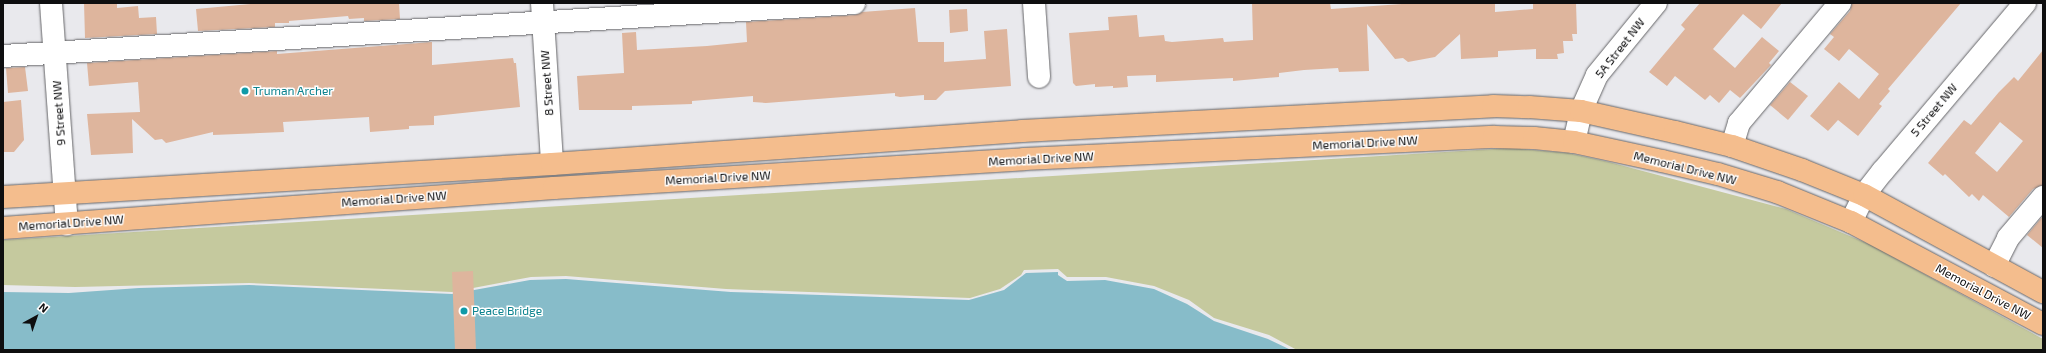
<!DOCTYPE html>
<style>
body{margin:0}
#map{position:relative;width:2046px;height:353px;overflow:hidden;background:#e9e9ed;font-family:"Exo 2",sans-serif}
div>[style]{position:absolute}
.green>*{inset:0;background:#c5c99e}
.water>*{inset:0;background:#87bcc9}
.building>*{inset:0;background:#deb59d}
.roads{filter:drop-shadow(0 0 1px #666669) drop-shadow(0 0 1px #666669)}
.minor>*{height:22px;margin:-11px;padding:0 11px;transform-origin:11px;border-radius:11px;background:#fff}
.major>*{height:22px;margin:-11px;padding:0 11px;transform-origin:11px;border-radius:11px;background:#f4bd8d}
.dots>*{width:11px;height:11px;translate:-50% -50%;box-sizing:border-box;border:2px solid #fff;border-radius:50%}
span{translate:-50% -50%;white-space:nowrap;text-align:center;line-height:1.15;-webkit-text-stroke:3px #fff;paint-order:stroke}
.street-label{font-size:12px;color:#0e0e0f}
.culture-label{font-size:12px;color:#0d838f}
.left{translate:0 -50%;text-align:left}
.frame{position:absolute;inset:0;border:4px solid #0e0e0f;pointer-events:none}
.north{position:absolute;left:16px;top:297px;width:40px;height:40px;-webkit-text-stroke:3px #fff;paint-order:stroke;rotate:40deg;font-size:11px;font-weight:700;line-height:16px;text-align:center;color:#0e0e0f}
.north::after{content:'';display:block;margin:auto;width:14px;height:18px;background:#0e0e0f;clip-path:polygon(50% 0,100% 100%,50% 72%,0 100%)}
</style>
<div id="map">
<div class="green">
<i style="clip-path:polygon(1510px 148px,1568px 153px,1609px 162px,1786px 209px,1871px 245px,2043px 339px,2043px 350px,1297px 350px,1269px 335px,1214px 318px,1189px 300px,1154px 286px,1106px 277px,1067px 277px,1058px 269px,1024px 270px,1021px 275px,1000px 289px,970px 298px,726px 289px,566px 276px,531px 277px,452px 292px,249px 283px,75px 287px,3px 285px,3px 240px)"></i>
</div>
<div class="water">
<i style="clip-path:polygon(1058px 272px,1058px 275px,1067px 281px,1105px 280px,1154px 289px,1187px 304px,1214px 321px,1268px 339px,1291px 350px,3px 350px,3px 292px,69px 293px,139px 288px,249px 285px,452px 294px,530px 280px,566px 279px,731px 292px,969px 300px,1004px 290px,1026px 273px)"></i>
</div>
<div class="building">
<i style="clip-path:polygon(84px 3px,117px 3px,117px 8px,138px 6px,139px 18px,156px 17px,157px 34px,85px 38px)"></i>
<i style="clip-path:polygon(262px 3px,399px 3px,400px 19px,364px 21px,364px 18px,349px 19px,348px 16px,289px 21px,289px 23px,275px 23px,275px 27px,198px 31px,196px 9px)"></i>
<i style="clip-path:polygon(1252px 3px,1330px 3px,1331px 9px,1416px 3px,1495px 3px,1495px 12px,1533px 9px,1533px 3px,1576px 3px,1577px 34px,1572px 34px,1573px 41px,1563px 41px,1564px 53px,1557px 54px,1558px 59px,1536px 59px,1536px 49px,1498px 51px,1498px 57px,1461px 59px,1460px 34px,1435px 57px,1408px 62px,1403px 58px,1395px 59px,1367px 24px,1369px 71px,1339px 72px,1338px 68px,1304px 70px,1279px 73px,1279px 77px,1233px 81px,1233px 78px,1156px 82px,1156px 75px,1127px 76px,1128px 87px,1113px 88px,1113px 86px,1095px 87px,1095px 84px,1076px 86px,1073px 83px,1069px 33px,1109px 30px,1108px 17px,1137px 15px,1139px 37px,1164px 35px,1165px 41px,1172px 42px,1223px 38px,1224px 42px,1253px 40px)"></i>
<i style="clip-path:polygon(1700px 3px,1782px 3px,1761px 29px,1743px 14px,1713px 49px,1735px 68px,1762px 37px,1779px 51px,1769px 63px,1771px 65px,1740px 98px,1730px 90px,1719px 103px,1710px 95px,1705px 100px,1675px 76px,1667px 86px,1649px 72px,1685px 29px,1681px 25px)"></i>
<i style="clip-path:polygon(1852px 3px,1961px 3px,1888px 89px,1890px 91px,1879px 104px,1882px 106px,1858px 136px,1838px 120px,1828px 131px,1810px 116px,1839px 82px,1859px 99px,1879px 74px,1849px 49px,1839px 61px,1824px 49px,1834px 37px,1830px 34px,1850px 11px)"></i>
<i style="clip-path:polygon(915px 8px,918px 42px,944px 42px,944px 62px,986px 59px,984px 31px,1007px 29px,1011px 86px,945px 91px,936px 100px,924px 100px,924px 95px,900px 97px,895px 96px,895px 93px,766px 103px,753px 102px,753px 96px,692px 101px,692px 104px,632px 106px,632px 110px,579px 110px,577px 76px,624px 73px,622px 33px,636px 32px,637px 50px,707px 46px,747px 42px,746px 22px,855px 15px,862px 12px)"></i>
<i style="clip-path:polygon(967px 9px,968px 31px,950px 33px,949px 10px)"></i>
<i style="clip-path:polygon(432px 42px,432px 65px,513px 58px,514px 63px,516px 63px,520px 107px,434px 116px,434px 125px,409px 126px,409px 129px,370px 132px,369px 117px,283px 122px,284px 132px,213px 135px,213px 132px,166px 143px,162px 139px,155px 140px,132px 119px,133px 153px,91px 155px,87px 114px,140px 112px,138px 82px,89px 86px,87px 63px,277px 51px,277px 54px)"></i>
<i style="clip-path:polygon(evenodd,2043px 50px,2043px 185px,2033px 189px,2009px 217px,1983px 195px,1979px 201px,1972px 194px,1969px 197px,1945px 174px,1943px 176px,1928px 163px,1964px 120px,1971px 125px,1999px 92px,2014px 77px,2018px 81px,2043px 50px,2000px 122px,2023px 141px,1997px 172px,1975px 153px,2000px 122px)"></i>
<i style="clip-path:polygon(25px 67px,28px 91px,8px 93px,6px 68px)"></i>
<i style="clip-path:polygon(1790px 82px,1808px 96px,1788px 120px,1770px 105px)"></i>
<i style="clip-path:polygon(21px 100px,24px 140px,14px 152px,3px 152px,3px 102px)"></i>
<i style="clip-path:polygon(2043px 216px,2043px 248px,2027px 235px)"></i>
<i style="clip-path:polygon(473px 271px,476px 350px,455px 350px,452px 272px)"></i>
</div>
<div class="roads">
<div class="minor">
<i style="left:51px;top:3px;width:222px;rotate:85.9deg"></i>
<i style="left:542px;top:3px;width:161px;rotate:86.4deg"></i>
<i style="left:1034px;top:3px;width:74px;rotate:86.1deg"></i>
<i style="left:3px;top:56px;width:853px;rotate:-3.56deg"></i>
<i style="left:1574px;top:142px;width:32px;rotate:-77deg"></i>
<i style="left:1581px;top:111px;width:39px;rotate:-66deg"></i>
<i style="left:1597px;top:75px;width:93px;rotate:-50.7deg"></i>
<i style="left:1732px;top:146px;width:24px;rotate:-73deg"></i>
<i style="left:1739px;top:123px;width:157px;rotate:-49.9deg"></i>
<i style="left:1851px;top:222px;width:30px;rotate:-64deg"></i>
<i style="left:1864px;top:195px;width:31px;rotate:-52deg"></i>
<i style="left:1883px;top:171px;width:220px;rotate:-49.8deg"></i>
<i style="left:1994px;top:266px;width:31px;rotate:-63deg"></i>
<i style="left:2008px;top:238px;width:54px;rotate:-49.5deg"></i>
</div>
<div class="major">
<i style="left:3px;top:197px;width:550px;rotate:-3.44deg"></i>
<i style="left:552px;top:164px;width:471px;rotate:-4deg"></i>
<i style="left:1022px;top:131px;width:472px;rotate:-3deg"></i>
<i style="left:1493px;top:106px;width:36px;rotate:2deg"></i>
<i style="left:1529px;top:107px;width:52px;rotate:4.4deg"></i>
<i style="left:1581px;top:111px;width:96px;rotate:12.6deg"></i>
<i style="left:1675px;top:132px;width:59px;rotate:13.8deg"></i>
<i style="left:1732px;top:146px;width:74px;rotate:18.9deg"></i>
<i style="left:1802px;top:170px;width:67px;rotate:22deg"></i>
<i style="left:1864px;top:195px;width:204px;rotate:28.5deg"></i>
<i style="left:3px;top:228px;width:552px;rotate:-4.15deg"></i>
<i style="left:554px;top:188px;width:471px;rotate:-3.5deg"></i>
<i style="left:1024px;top:159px;width:471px;rotate:-2.7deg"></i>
<i style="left:1494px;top:137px;width:40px;rotate:1.4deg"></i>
<i style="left:1534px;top:138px;width:40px;rotate:5.7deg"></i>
<i style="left:1574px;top:142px;width:90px;rotate:12.2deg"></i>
<i style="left:1662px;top:161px;width:57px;rotate:13.1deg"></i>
<i style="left:1718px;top:174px;width:62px;rotate:17deg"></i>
<i style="left:1777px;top:192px;width:80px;rotate:22.1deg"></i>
<i style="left:1851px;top:222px;width:217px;rotate:28deg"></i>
</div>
</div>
<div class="dots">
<i style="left:245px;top:91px;background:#0f9aa8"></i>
<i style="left:464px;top:311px;background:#0f9aa8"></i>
</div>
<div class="street-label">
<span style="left:1620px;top:48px;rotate:-52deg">5A Street NW</span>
<span style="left:547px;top:83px;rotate:-94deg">8 Street NW</span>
<span style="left:1934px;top:110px;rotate:-50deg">5 Street NW</span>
<span style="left:59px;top:113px;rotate:-94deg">9 Street NW</span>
<span style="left:1365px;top:143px;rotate:-3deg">Memorial Drive NW</span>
<span style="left:1041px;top:159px;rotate:-3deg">Memorial Drive NW</span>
<span style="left:1685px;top:168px;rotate:14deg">Memorial Drive NW</span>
<span style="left:718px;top:178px;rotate:-3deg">Memorial Drive NW</span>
<span style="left:394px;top:199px;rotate:-4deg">Memorial Drive NW</span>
<span style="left:71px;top:223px;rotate:-4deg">Memorial Drive NW</span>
<span style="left:1983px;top:292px;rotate:28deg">Memorial Drive NW</span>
</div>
<div class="culture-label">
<span class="left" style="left:253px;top:91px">Truman Archer</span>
<span class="left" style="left:472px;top:311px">Peace Bridge</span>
</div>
<div class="frame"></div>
<div class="north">N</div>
</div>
